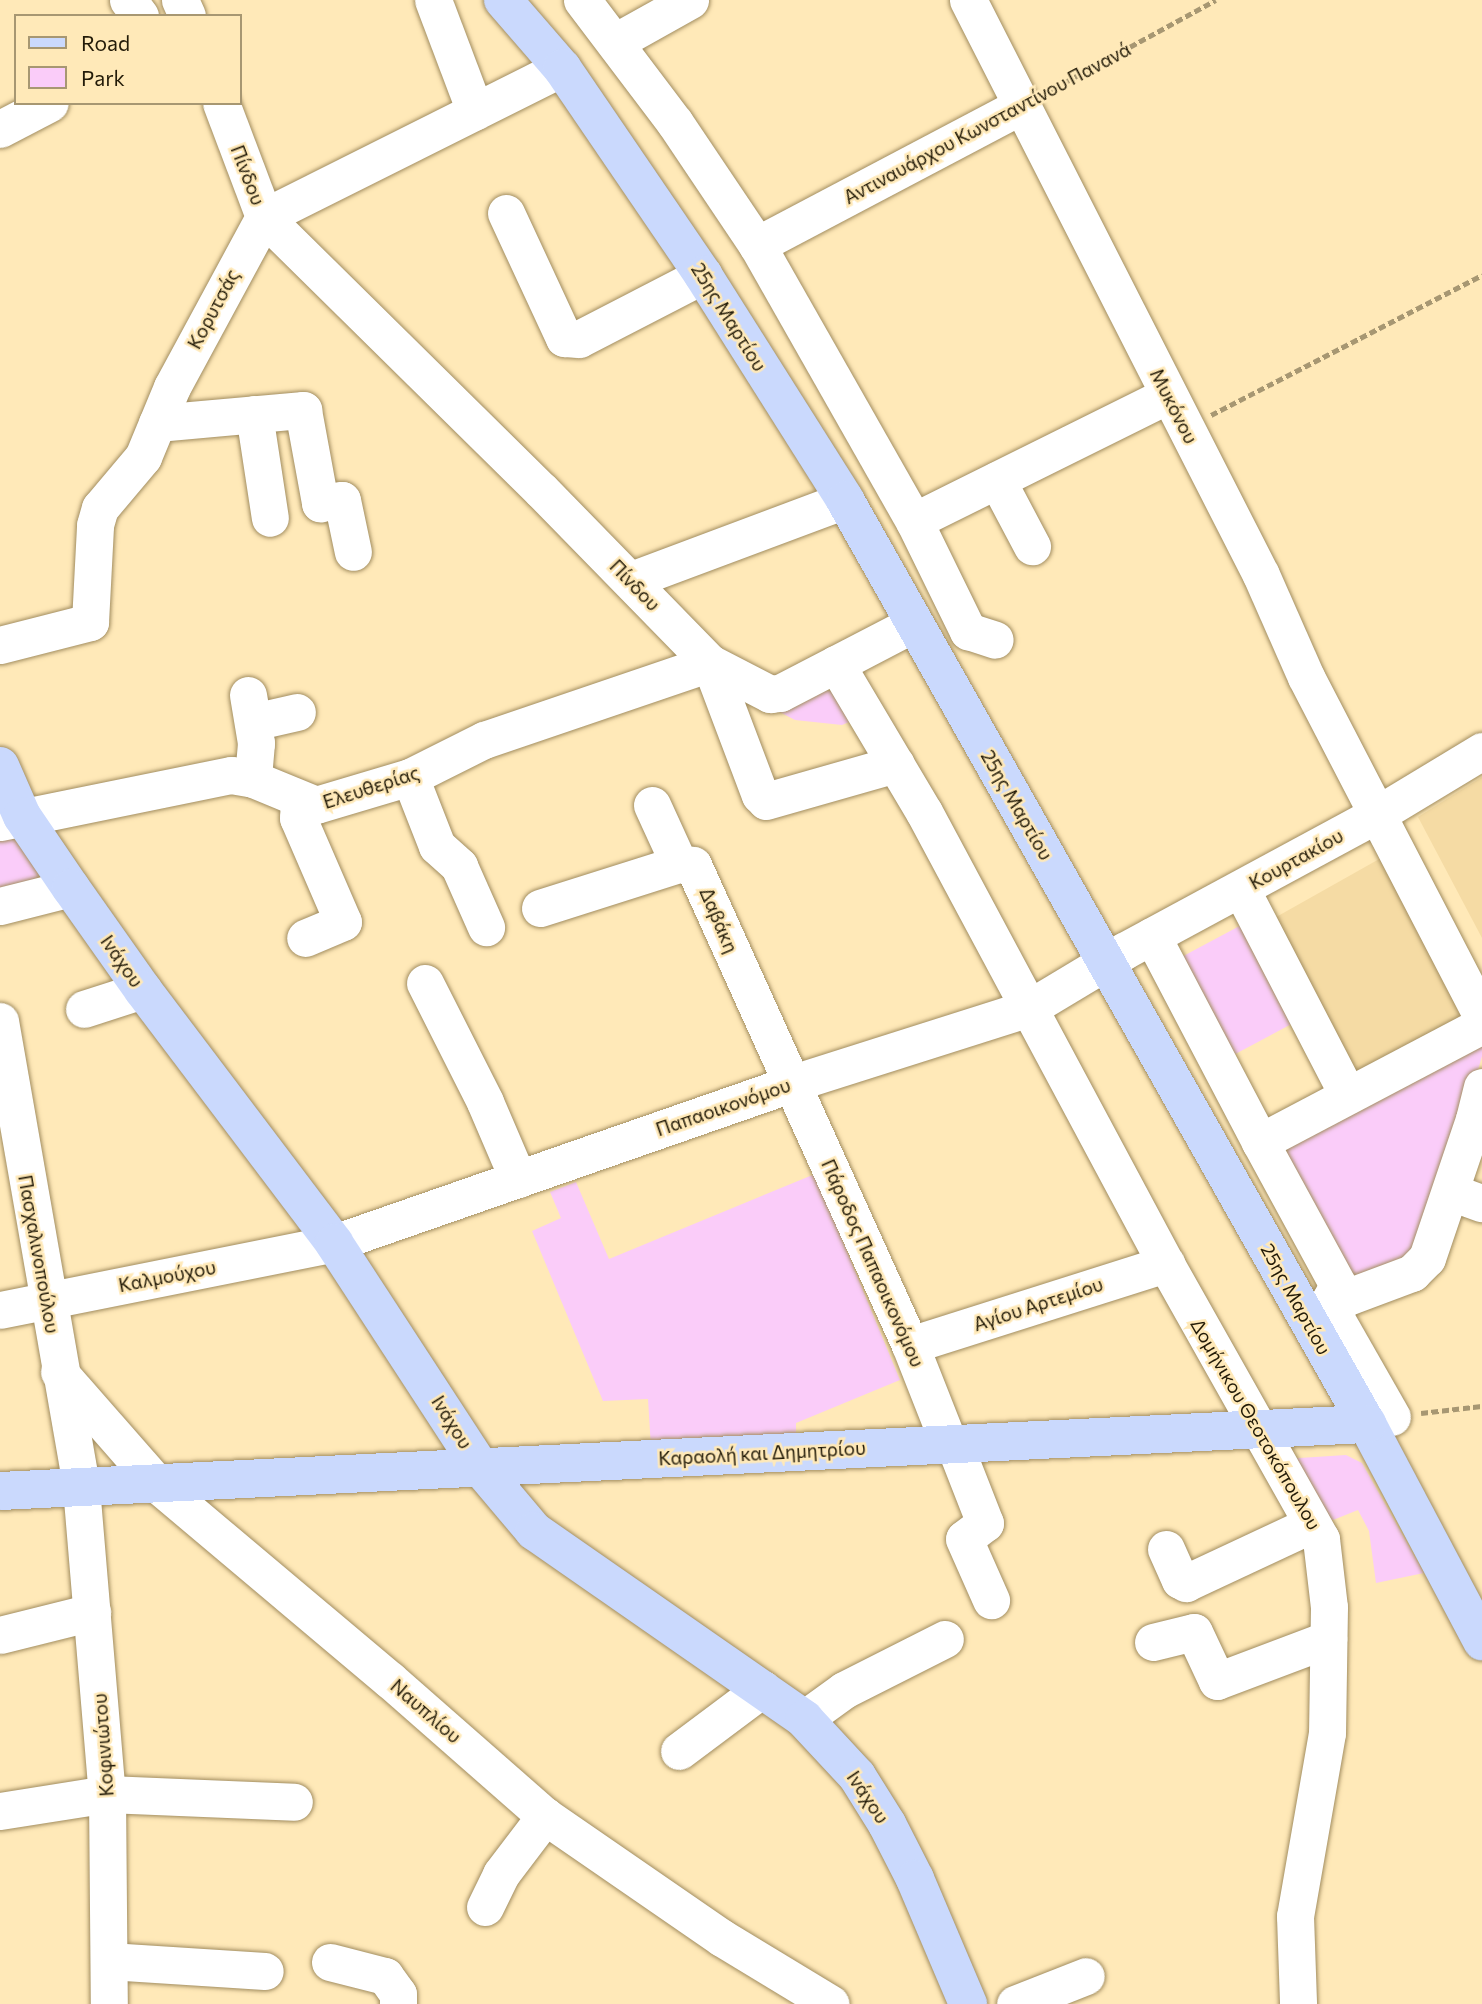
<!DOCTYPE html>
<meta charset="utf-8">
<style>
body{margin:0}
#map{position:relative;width:1482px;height:2004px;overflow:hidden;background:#ffe9b8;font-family:Commissioner,sans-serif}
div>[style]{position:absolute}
.built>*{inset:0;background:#f5dba4}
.green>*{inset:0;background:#faccf9}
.path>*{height:4.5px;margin-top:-2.25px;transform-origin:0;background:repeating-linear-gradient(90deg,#a79772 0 7px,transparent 0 10.5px)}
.roads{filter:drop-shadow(0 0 2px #a28d60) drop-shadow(0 0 2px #a28d60)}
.minor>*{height:37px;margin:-18.5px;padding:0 18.5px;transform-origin:18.5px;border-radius:18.5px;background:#fff}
.major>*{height:38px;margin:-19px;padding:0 19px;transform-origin:19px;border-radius:19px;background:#cad9fd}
span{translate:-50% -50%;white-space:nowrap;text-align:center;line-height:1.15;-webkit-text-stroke:5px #ffe9b8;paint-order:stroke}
.street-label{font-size:19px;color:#231b08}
.legend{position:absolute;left:14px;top:14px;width:228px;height:91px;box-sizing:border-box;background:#ffe9b8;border:2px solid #a79772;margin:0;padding:9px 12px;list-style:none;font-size:21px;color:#231b08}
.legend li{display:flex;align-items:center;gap:14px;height:35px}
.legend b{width:35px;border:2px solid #a79772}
</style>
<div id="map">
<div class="built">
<i style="clip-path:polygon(1482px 777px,1482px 938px,1418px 817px)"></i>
<i style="clip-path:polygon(1397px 849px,1470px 1014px,1356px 1078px,1269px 921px)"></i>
</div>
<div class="green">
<i style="clip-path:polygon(815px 688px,834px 692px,849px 722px,842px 725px,795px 720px,774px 709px)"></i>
<i style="clip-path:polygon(19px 834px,60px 887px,0 901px,0 841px)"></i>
<i style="clip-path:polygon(1247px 922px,1299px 1020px,1226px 1059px,1174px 961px)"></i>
<i style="clip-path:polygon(1482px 1032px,1482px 1056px,1444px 1189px,1420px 1252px,1350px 1289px,1273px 1144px)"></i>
<i style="clip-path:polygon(815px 1174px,900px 1380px,796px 1423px,796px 1441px,651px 1448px,648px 1399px,603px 1401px,532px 1231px,561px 1218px,550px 1192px,576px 1182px,609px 1259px)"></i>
<i style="clip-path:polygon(1346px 1455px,1362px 1463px,1424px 1573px,1376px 1583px,1369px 1531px,1358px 1510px,1323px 1524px,1284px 1459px)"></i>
</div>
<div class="path">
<i style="left:1047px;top:92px;width:192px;rotate:-28.6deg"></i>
<i style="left:1211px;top:415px;width:305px;rotate:-27.3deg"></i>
<i style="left:1421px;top:1413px;width:61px;rotate:-6.5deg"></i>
</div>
<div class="roads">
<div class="minor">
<i style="left:128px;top:0;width:20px;rotate:53deg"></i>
<i style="left:180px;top:0;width:17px;rotate:66deg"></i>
<i style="left:433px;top:0;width:119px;rotate:69.3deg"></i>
<i style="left:582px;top:0;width:154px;rotate:52.9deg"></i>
<i style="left:675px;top:123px;width:147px;rotate:56.1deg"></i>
<i style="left:757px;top:245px;width:318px;rotate:60.4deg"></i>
<i style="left:914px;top:521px;width:123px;rotate:63.9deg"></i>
<i style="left:968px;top:631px;width:28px;rotate:18deg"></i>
<i style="left:968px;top:0;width:645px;rotate:63deg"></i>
<i style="left:1261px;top:575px;width:111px;rotate:66.2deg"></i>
<i style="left:1306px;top:677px;width:382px;rotate:62.6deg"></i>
<i style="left:615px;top:42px;width:86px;rotate:-29.2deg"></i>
<i style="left:221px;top:103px;width:122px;rotate:69.3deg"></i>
<i style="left:264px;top:217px;width:389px;rotate:44.6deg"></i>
<i style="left:541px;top:490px;width:242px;rotate:45.7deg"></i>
<i style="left:710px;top:663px;width:68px;rotate:27.3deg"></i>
<i style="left:770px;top:694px;width:10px;rotate:-6deg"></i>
<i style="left:780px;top:693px;width:63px;rotate:-27.4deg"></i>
<i style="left:836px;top:664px;width:172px;rotate:59.3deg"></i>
<i style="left:924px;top:812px;width:513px;rotate:61.84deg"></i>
<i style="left:1166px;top:1264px;width:316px;rotate:60.6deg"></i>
<i style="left:1321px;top:1539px;width:68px;rotate:83.3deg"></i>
<i style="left:1329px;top:1607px;width:126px;rotate:90.9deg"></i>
<i style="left:1327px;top:1733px;width:186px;rotate:99.9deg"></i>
<i style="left:1295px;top:1916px;width:88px;rotate:88deg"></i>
<i style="left:0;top:129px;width:56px;rotate:-27.5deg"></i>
<i style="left:506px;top:213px;width:138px;rotate:65.1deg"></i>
<i style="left:564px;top:338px;width:15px;rotate:4deg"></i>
<i style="left:579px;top:339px;width:140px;rotate:-27.3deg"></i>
<i style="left:757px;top:245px;width:300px;rotate:-27.8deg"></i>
<i style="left:254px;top:414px;width:105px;rotate:81.3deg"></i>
<i style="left:157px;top:423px;width:147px;rotate:-5.1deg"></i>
<i style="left:303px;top:410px;width:95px;rotate:79.6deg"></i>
<i style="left:320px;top:503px;width:22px;rotate:-8deg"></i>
<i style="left:342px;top:500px;width:53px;rotate:78.1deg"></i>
<i style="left:997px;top:480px;width:75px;rotate:62.1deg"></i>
<i style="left:914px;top:521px;width:284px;rotate:-26.4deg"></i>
<i style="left:631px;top:580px;width:228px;rotate:-20.5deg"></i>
<i style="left:0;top:645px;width:93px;rotate:-14.3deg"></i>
<i style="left:90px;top:622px;width:97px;rotate:-87deg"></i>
<i style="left:95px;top:525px;width:18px;rotate:-74deg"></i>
<i style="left:100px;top:508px;width:67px;rotate:-49.9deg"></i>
<i style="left:143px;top:457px;width:76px;rotate:-67.5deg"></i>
<i style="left:172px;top:387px;width:193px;rotate:-61.6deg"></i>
<i style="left:264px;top:217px;width:333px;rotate:-26.6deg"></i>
<i style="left:836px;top:664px;width:87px;rotate:-27.5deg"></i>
<i style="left:248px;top:695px;width:49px;rotate:80.5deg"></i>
<i style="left:256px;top:743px;width:36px;rotate:95deg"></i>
<i style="left:253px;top:722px;width:45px;rotate:-12.8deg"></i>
<i style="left:410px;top:777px;width:74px;rotate:68.6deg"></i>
<i style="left:437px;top:846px;width:30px;rotate:42deg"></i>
<i style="left:459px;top:866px;width:67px;rotate:66.1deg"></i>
<i style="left:299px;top:800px;width:18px;rotate:93deg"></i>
<i style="left:298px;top:818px;width:113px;rotate:66.6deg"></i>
<i style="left:343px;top:922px;width:41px;rotate:157.2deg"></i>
<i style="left:652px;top:805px;width:65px;rotate:65.4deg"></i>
<i style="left:0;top:822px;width:236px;rotate:-11.5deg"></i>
<i style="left:231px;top:775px;width:22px;rotate:10deg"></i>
<i style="left:253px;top:779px;width:68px;rotate:22.4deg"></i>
<i style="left:316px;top:805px;width:98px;rotate:-16.6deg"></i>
<i style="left:410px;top:777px;width:83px;rotate:-26.6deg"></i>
<i style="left:484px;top:740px;width:239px;rotate:-18.8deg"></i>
<i style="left:710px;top:663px;width:141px;rotate:69.3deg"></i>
<i style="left:760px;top:795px;width:8px;rotate:45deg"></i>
<i style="left:766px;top:801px;width:135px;rotate:-15.9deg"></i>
<i style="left:1241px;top:889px;width:232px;rotate:62.6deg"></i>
<i style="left:0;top:906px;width:73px;rotate:-14.2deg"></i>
<i style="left:540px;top:908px;width:146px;rotate:-17.6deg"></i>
<i style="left:679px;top:864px;width:14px;rotate:4deg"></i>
<i style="left:693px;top:865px;width:527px;rotate:65.67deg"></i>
<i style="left:910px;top:1345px;width:106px;rotate:68.5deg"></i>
<i style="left:1152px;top:936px;width:233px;rotate:62.3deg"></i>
<i style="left:1260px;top:1142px;width:251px;rotate:-27.8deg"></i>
<i style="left:425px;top:983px;width:133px;rotate:63.2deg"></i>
<i style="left:485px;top:1102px;width:84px;rotate:66.8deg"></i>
<i style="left:84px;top:1009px;width:62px;rotate:-17.9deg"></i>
<i style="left:0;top:1021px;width:473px;rotate:80.1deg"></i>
<i style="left:81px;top:1487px;width:308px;rotate:85.2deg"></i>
<i style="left:107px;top:1794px;width:210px;rotate:89.5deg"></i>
<i style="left:1260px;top:1142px;width:178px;rotate:61.4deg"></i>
<i style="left:1345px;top:1298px;width:72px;rotate:-20.5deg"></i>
<i style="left:1412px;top:1273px;width:21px;rotate:-45deg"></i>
<i style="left:1427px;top:1258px;width:147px;rotate:-71.3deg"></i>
<i style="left:1474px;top:1119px;width:33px;rotate:-76deg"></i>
<i style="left:1451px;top:1192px;width:33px;rotate:20deg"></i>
<i style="left:1338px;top:1285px;width:17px;rotate:118deg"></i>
<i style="left:1330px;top:1300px;width:10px;rotate:84deg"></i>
<i style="left:1331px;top:1310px;width:123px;rotate:60.3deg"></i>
<i style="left:0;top:1310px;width:341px;rotate:-11.3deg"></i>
<i style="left:334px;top:1243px;width:486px;rotate:-19.2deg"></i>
<i style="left:793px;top:1083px;width:248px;rotate:-17.6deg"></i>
<i style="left:1029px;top:1008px;width:111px;rotate:-31deg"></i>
<i style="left:1124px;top:951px;width:286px;rotate:-28.4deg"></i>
<i style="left:1376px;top:815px;width:124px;rotate:-31.1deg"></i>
<i style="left:910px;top:1345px;width:269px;rotate:-17.6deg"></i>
<i style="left:59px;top:1372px;width:149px;rotate:48.8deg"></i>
<i style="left:157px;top:1484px;width:304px;rotate:40.1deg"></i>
<i style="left:390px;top:1680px;width:206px;rotate:41.3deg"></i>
<i style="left:545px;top:1816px;width:215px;rotate:34.6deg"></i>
<i style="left:722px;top:1938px;width:127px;rotate:31.2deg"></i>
<i style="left:954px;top:1444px;width:85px;rotate:68.6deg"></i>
<i style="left:985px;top:1523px;width:26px;rotate:143deg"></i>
<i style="left:964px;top:1539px;width:67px;rotate:66.1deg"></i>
<i style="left:1166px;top:1549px;width:34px;rotate:66deg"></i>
<i style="left:1180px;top:1580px;width:7px;rotate:27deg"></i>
<i style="left:1186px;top:1583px;width:139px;rotate:-25.1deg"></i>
<i style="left:0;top:1635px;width:95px;rotate:-14deg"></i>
<i style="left:1153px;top:1642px;width:42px;rotate:-13.7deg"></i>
<i style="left:1194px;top:1632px;width:54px;rotate:64.9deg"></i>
<i style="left:1217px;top:1681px;width:119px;rotate:-20.7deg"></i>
<i style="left:804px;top:1719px;width:49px;rotate:-35.9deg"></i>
<i style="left:844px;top:1690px;width:113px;rotate:-26.8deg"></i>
<i style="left:679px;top:1751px;width:104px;rotate:-36.8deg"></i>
<i style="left:0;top:1811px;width:108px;rotate:-9deg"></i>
<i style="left:107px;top:1794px;width:187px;rotate:2.4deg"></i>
<i style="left:485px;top:1907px;width:37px;rotate:-64deg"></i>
<i style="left:501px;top:1874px;width:73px;rotate:-52.8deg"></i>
<i style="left:109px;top:1961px;width:156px;rotate:3.7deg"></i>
<i style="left:330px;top:1962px;width:57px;rotate:14.3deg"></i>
<i style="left:385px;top:1976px;width:22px;rotate:54deg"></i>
<i style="left:398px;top:1994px;width:10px;rotate:90deg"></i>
<i style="left:1015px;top:2004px;width:76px;rotate:-21.5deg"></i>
</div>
<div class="major">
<i style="left:503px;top:0;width:90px;rotate:49.1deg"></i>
<i style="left:562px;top:68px;width:250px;rotate:55.7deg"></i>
<i style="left:703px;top:275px;width:266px;rotate:57.7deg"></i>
<i style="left:845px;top:500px;width:1061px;rotate:60.54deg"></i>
<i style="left:1367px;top:1424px;width:246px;rotate:62.1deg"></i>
<i style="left:0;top:766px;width:55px;rotate:66.3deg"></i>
<i style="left:22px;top:816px;width:87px;rotate:55.8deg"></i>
<i style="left:71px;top:888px;width:125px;rotate:54.8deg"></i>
<i style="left:143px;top:990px;width:317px;rotate:52.9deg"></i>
<i style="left:334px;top:1243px;width:267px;rotate:56.9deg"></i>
<i style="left:480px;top:1467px;width:84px;rotate:49.8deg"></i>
<i style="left:534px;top:1531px;width:329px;rotate:34.8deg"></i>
<i style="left:804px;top:1719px;width:78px;rotate:47.1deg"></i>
<i style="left:857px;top:1776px;width:57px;rotate:58deg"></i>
<i style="left:887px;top:1824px;width:62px;rotate:63deg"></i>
<i style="left:915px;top:1879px;width:136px;rotate:67deg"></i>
<i style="left:0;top:1491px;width:1369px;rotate:-2.81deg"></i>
</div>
</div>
<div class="street-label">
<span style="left:987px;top:123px;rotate:-28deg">Αντιναυάρχου Κωνσταντίνου Πανανά</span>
<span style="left:248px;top:175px;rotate:69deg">Πίνδου</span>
<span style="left:213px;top:309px;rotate:-62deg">Κορυτσάς</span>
<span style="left:729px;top:317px;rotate:58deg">25ης Μαρτίου</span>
<span style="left:1174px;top:406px;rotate:63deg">Μυκόνου</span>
<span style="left:635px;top:585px;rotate:46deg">Πίνδου</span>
<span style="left:371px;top:787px;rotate:-18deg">Ελευθερίας</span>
<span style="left:1017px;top:805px;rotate:60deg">25ης Μαρτίου</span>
<span style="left:1296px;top:859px;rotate:-29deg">Κουρτακίου</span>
<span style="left:719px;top:920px;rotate:67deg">Δαβάκη</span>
<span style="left:122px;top:961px;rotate:55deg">Ινάχου</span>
<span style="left:723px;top:1107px;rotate:-19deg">Παπαοικονόμου</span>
<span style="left:39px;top:1254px;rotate:80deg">Πασχαλινοπούλου</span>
<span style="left:873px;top:1263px;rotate:66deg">Πάροδος Παπαοικονόμου</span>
<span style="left:167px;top:1276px;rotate:-11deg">Καλμούχου</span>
<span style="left:1296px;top:1299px;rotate:61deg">25ης Μαρτίου</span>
<span style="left:1038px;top:1304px;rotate:-18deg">Αγίου Αρτεμίου</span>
<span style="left:452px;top:1422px;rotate:58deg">Ινάχου</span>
<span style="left:1256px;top:1424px;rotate:60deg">Δομήνικου Θεοτοκόπουλου</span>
<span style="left:762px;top:1453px;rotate:-3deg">Καραολή και Δημητρίου</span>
<span style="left:426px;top:1711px;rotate:41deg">Ναυπλίου</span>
<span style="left:103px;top:1745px;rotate:-94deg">Κοφινιώτου</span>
<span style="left:868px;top:1797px;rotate:56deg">Ινάχου</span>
</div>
<ul class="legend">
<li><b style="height:9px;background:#cad9fd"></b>Road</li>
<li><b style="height:19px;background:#faccf9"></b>Park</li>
</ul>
</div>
